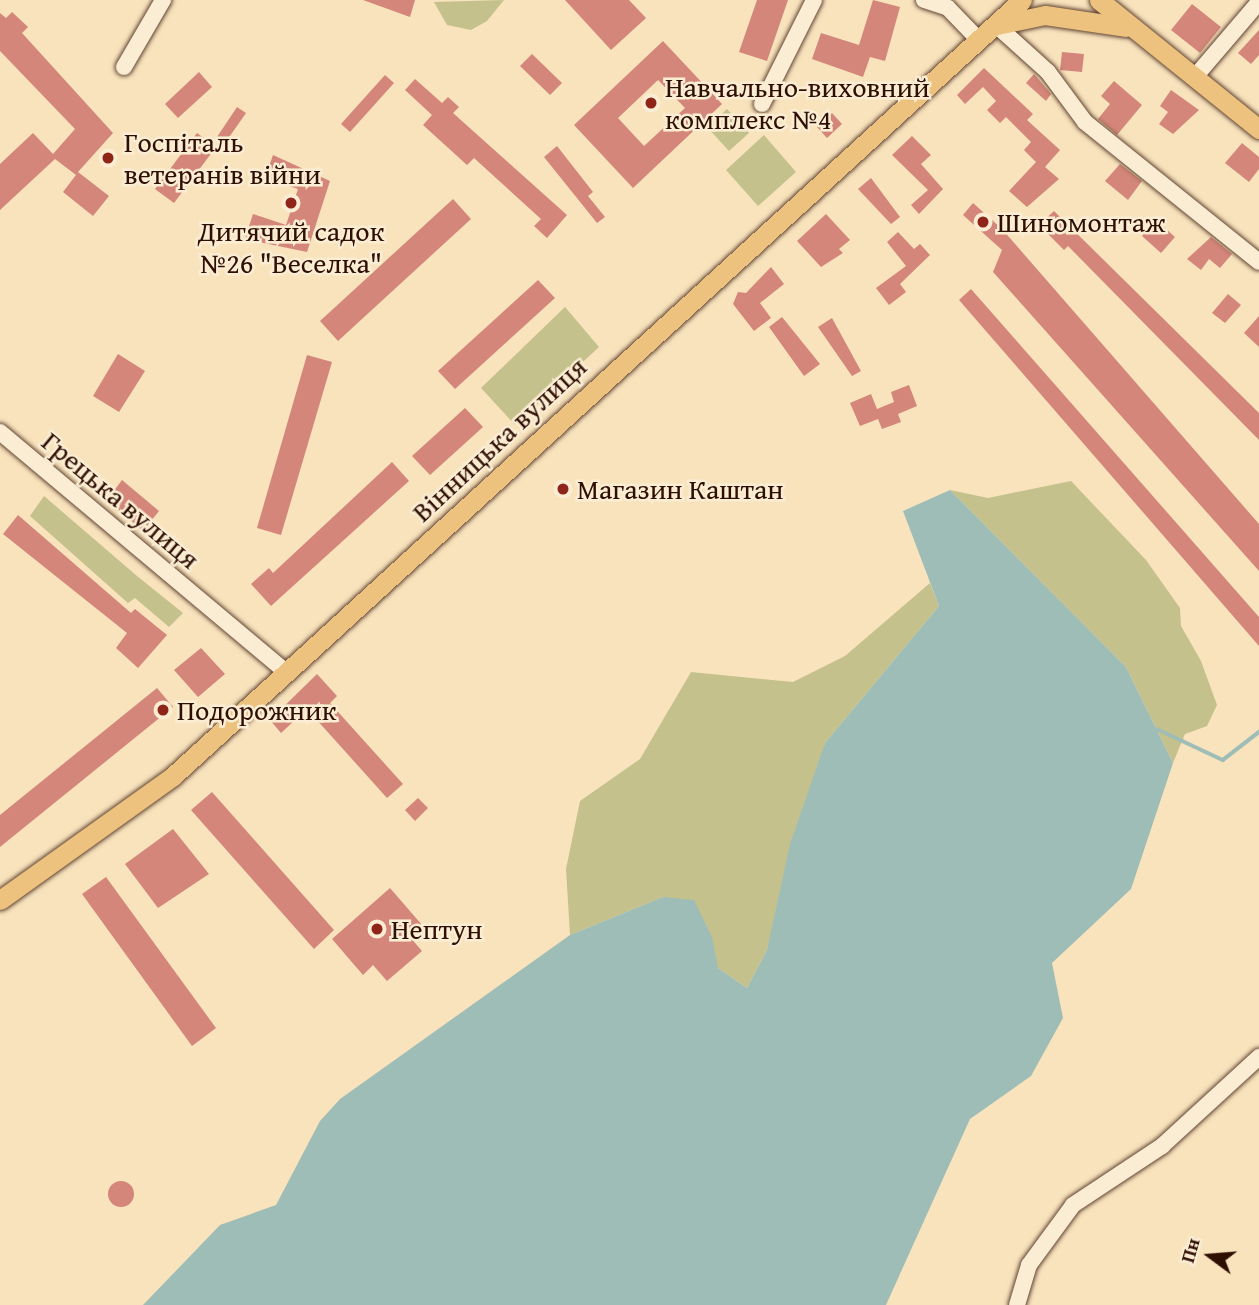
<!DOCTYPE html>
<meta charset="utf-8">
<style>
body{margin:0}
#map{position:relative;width:1259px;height:1305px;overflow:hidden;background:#f8e3bd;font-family:"Gentium Book Plus",serif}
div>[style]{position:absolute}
.green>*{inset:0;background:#c5c18c}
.water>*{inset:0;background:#9fbdb7}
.stream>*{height:3.5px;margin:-1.75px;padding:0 1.75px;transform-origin:1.75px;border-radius:1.75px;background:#9fbdb7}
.building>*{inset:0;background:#d38679}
.round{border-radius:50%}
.roads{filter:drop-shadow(0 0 2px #624432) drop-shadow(0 0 2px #624432)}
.minor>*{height:16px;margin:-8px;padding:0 8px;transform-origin:8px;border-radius:8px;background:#faedd4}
.major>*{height:19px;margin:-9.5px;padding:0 9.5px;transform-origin:9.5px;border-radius:9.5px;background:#ecc27e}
.dots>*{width:19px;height:19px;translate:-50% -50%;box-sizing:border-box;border:4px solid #faedd4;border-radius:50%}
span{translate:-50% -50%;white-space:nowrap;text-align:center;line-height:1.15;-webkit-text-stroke:5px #faedd4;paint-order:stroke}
.poi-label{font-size:28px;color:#300f03}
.left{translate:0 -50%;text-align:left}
.street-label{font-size:28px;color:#300f03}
.north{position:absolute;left:1175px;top:1221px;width:70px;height:70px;-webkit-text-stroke:5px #faedd4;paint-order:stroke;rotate:286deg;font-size:19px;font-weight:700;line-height:28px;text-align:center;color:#300f03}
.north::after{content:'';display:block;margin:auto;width:24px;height:32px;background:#300f03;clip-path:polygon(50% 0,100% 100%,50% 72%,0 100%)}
</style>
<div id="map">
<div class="green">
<i style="clip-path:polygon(504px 0,487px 21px,471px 30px,447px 25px,434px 2px)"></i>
<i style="clip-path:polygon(727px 109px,749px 133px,729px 151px,707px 127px)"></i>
<i style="clip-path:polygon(764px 135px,796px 172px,758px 206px,726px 170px)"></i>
<i style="clip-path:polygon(565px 307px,599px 347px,515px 425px,481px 388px)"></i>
<i style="clip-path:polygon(1071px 481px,1146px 560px,1180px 608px,1181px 626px,1201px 661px,1217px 705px,1207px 726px,1185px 734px,1173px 763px,1126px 667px,950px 490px,988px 498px)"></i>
<i style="clip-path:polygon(44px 496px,137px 576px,183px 613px,169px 627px,135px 598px,128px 603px,30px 516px)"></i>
<i style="clip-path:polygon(930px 583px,939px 606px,825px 743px,767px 950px,747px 988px,718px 968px,663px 897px,570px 935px,566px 869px,580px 801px,640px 759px,691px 672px,793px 682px,845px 656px)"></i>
</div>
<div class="water">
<i style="clip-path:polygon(950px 490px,1126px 667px,1173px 763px,1131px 889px,1052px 963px,1063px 1018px,1031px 1076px,970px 1119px,886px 1305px,143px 1305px,220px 1225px,276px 1205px,320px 1121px,340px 1099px,570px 935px,663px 897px,694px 900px,712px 937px,718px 968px,747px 988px,767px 950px,790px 844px,825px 743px,939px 606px,903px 511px)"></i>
</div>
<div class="stream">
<i style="left:1157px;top:729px;width:73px;rotate:25.2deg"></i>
<i style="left:1223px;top:760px;width:46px;rotate:-37.9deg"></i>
</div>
<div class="building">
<i style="clip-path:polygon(363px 0,415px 0,410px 17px)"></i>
<i style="clip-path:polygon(565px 0,629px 0,646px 18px,611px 50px)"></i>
<i style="clip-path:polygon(757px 0,788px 0,767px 61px,739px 52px)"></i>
<i style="clip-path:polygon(873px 0,900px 7px,885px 61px,870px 57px,863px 77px,812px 59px,821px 33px,859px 45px)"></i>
<i style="clip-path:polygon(1192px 4px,1221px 27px,1200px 53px,1171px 30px)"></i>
<i style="clip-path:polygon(12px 12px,28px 27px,22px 33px,113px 133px,78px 172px,109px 196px,93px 216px,63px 192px,76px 175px,55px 159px,0 210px,0 164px,33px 133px,53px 154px,75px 129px,0 51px,0 13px,6px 18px)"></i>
<i style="clip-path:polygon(1259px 30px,1259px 55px,1251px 64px,1238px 53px)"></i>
<i style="clip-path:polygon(evenodd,663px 41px,722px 104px,633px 188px,574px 125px,663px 41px,658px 80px,685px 108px,644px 146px,618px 118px,658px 80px)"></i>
<i style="clip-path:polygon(1062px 52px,1084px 54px,1082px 72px,1060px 70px)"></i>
<i style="clip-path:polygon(532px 54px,562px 83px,550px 95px,520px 66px)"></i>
<i style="clip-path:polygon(984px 68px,1033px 114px,1027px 120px,1060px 150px,1045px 167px,1059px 179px,1027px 207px,1009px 191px,1036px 162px,1024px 150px,1031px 142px,1006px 117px,1000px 123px,987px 110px,996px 101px,983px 87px,965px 104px,957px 95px)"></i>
<i style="clip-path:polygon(199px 72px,212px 87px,178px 118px,165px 104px)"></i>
<i style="clip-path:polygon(1034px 74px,1051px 94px,1046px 101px,1026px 83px)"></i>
<i style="clip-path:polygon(385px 75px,394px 83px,350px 132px,341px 124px)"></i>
<i style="clip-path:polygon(415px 79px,442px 103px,448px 97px,459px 107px,453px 113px,567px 215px,547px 238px,534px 226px,541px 219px,474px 158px,467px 165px,423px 125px,432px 115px,405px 90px)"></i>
<i style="clip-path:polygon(1114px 81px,1142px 105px,1117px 135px,1098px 119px,1110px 104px,1101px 96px)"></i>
<i style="clip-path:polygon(1171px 90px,1199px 110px,1173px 134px,1159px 124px,1168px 112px,1160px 106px)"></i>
<i style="clip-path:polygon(237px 107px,246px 113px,225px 143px,217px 137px)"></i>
<i style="clip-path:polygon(832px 113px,842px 124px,827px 138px,817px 127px)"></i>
<i style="clip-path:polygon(197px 133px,216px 147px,174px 203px,155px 189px)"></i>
<i style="clip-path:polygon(912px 136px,931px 155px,921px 164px,943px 189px,919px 214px,911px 205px,928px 190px,892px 155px)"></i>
<i style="clip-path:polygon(1242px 143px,1259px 157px,1259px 169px,1249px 182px,1225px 163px)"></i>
<i style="clip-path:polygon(557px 146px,593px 192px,588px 196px,605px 217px,597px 223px,544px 157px)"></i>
<i style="clip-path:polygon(273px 155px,330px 181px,307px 252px,245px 239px,253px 214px,286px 225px,298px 189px,265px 178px)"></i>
<i style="clip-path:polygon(1120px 164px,1142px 181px,1128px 200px,1105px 181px)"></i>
<i style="clip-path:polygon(871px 178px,900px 217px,891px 224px,858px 189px)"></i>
<i style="clip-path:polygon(453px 199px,471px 219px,338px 341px,320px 321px)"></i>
<i style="clip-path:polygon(973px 203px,1002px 229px,1259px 524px,1259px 571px,993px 272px,1002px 250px,963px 215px)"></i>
<i style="clip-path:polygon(1054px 211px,1259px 413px,1259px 440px,1068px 246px,1064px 250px,1039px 225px)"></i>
<i style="clip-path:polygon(826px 214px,850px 240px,839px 249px,843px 253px,821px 267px,797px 241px)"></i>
<i style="clip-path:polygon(1156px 220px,1175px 237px,1161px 253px,1142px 236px)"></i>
<i style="clip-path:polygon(898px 232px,914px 249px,920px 244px,930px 255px,900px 284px,906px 292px,889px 305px,876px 288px,906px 266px,887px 242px)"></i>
<i style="clip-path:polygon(1211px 237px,1232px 254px,1220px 268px,1209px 259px,1201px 270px,1187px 259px)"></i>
<i style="clip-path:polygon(771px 267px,784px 284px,760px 303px,771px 318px,754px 331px,733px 304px,738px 292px,746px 293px)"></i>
<i style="clip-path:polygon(538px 280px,555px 298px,455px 389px,438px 371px)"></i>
<i style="clip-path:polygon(971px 289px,1259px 617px,1259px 646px,959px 300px)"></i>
<i style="clip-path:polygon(1228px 294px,1241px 305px,1225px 323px,1212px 313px)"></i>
<i style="clip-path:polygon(1259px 316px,1259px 347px,1244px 333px)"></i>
<i style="clip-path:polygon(782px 317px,820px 364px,804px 376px,769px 327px)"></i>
<i style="clip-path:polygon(832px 318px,861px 371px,852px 376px,818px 327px)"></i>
<i style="clip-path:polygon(118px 354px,145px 371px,119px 412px,93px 396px)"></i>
<i style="clip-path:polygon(307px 355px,332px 362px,281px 535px,257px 528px)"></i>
<i style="clip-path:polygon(909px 385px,917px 406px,898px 414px,901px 422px,882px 429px,878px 419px,860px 426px,850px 403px,871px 394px,877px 409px,894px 402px,891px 392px)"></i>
<i style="clip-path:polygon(465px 408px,483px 427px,430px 475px,412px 456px)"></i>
<i style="clip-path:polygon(392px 462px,409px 481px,271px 606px,251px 584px,269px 568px,273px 573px)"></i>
<i style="clip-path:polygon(122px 480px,159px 511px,143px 531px,107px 500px)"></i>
<i style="clip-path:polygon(18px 515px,131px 613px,135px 609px,167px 635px,138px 668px,116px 648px,127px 633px,3px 534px)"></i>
<i style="clip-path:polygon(201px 648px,225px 674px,198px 697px,174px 670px)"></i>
<i style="clip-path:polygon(317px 674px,337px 696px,330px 703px,403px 784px,387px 798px,307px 709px,281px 733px,270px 720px)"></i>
<i style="clip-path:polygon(157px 688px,173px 707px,0 847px,0 815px)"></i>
<i style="clip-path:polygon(212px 792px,334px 930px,314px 949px,191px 810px)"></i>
<i style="clip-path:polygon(418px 798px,428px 808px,415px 821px,405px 810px)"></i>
<i style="clip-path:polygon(173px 829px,209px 874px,158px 908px,125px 864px)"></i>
<i style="clip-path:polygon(106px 877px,216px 1028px,192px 1046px,82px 894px)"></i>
<i style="clip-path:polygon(390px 888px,422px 925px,409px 936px,422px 951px,387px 981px,373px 965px,363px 975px,332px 939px)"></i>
<i class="round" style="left:108px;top:1181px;width:26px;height:26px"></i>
</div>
<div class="roads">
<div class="minor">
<i style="left:924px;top:0;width:25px;rotate:18deg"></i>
<i style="left:948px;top:8px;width:45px;rotate:45.9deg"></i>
<i style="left:996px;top:25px;width:70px;rotate:42.1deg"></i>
<i style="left:1048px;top:72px;width:62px;rotate:53.5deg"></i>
<i style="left:1085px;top:122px;width:223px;rotate:38.8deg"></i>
<i style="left:124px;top:67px;width:78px;rotate:-59.8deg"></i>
<i style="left:1194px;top:78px;width:100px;rotate:-49.5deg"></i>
<i style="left:762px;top:104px;width:116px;rotate:-63.4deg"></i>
<i style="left:0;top:432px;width:375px;rotate:40deg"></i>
<i style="left:1017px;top:1305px;width:42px;rotate:-73.3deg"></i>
<i style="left:1029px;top:1265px;width:74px;rotate:-53.7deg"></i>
<i style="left:1073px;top:1205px;width:107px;rotate:-33.5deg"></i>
<i style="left:1162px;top:1146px;width:132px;rotate:-42.5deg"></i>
</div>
<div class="major">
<i style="left:1099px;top:0;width:206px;rotate:38.9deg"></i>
<i style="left:997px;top:25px;width:49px;rotate:-11.8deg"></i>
<i style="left:1045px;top:15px;width:81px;rotate:8.5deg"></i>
<i style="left:0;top:900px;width:213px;rotate:-35.6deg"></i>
<i style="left:173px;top:776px;width:1150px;rotate:-42.43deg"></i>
</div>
</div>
<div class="dots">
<i style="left:651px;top:103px;background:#8f2418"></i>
<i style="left:108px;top:158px;background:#8f2418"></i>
<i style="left:291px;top:203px;background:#8f2418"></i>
<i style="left:983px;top:222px;background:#8f2418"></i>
<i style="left:563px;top:489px;background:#8f2418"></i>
<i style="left:163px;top:710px;background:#8f2418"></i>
<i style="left:377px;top:929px;background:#8f2418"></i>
</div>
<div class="poi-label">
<span class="left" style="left:665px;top:103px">Навчально-виховний<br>комплекс №4</span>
<span class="left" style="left:124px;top:158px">Госпіталь<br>ветеранів війни</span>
<span class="left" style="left:997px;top:222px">Шиномонтаж</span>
<span style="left:291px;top:247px">Дитячий садок<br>№26 "Веселка"</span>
<span class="left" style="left:577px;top:489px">Магазин Каштан</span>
<span class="left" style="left:177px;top:710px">Подорожник</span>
<span class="left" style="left:391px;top:929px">Нептун</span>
</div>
<div class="street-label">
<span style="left:499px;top:439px;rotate:-43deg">Вінницька вулиця</span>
<span style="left:121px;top:500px;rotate:40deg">Грецька вулиця</span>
</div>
<div class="north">Пн</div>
</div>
